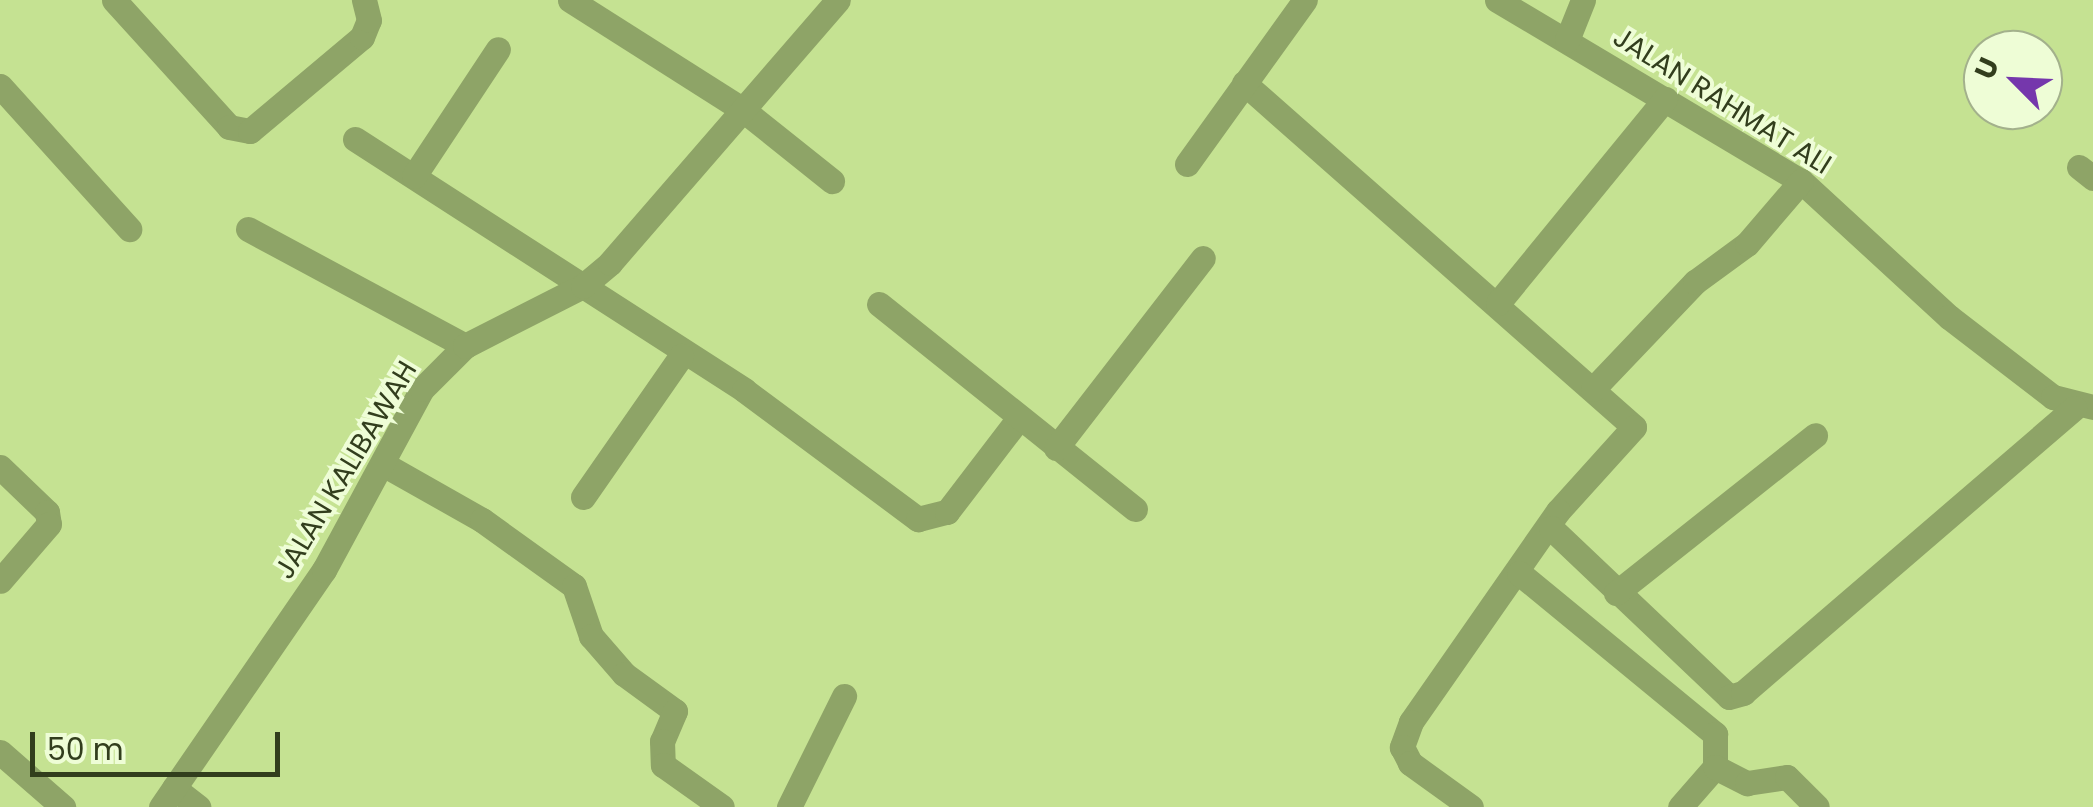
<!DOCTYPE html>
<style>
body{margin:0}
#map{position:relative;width:2093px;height:807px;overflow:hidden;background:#c5e292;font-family:Poppins,sans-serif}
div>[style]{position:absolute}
.minor>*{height:25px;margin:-12.5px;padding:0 12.5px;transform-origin:12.5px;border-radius:12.5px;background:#8ea467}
span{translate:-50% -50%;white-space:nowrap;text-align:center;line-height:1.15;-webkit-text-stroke:8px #eefdd6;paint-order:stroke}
.street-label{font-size:28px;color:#323e1d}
.north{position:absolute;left:1963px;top:30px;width:100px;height:100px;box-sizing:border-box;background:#eefdd6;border:2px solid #a3b18c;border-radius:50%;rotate:294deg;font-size:28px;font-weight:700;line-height:40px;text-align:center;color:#323e1d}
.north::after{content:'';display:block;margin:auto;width:35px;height:45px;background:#7537ac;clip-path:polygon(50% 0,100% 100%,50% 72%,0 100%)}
.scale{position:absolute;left:30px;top:732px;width:250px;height:45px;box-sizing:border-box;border:5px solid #323e1d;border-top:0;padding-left:12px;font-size:30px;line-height:35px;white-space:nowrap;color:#323e1d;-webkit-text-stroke:8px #eefdd6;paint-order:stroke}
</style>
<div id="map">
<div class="minor">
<i style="left:114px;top:0;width:171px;rotate:47.8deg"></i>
<i style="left:229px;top:127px;width:21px;rotate:11deg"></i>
<i style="left:250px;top:131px;width:146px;rotate:-40deg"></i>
<i style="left:362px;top:37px;width:18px;rotate:-68deg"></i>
<i style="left:369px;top:20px;width:21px;rotate:-104deg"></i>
<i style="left:570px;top:0;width:205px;rotate:32.4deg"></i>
<i style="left:743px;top:110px;width:114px;rotate:38.6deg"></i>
<i style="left:1497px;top:0;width:354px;rotate:30.8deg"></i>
<i style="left:1801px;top:181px;width:201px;rotate:42.6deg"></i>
<i style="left:1949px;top:317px;width:131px;rotate:37.6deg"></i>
<i style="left:2053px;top:397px;width:41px;rotate:14deg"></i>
<i style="left:1567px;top:40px;width:43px;rotate:-68.2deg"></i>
<i style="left:1244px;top:83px;width:520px;rotate:41.41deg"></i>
<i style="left:1634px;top:427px;width:113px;rotate:132.1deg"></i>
<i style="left:1558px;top:511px;width:257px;rotate:124.9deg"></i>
<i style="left:1411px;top:722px;width:27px;rotate:110deg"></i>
<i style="left:1402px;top:747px;width:18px;rotate:63deg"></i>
<i style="left:1410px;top:763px;width:75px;rotate:35.8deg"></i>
<i style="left:0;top:86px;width:193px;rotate:47.9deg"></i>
<i style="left:355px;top:139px;width:463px;rotate:32.8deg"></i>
<i style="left:744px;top:390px;width:217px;rotate:36.6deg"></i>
<i style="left:918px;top:519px;width:30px;rotate:-14deg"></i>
<i style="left:947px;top:512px;width:117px;rotate:-52.6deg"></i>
<i style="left:1187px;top:164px;width:202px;rotate:-54.3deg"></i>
<i style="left:2079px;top:167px;width:18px;rotate:38deg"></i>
<i style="left:414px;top:176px;width:152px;rotate:-56.5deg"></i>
<i style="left:248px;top:229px;width:247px;rotate:28.3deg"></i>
<i style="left:1498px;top:303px;width:264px;rotate:-50.7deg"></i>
<i style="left:879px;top:304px;width:328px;rotate:38.7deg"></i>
<i style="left:1593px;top:389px;width:148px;rotate:-46.4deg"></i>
<i style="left:1695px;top:282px;width:64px;rotate:-36.2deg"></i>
<i style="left:1747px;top:244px;width:83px;rotate:-49.4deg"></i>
<i style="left:1056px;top:448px;width:240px;rotate:-52.3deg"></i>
<i style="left:383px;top:464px;width:114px;rotate:29.5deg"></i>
<i style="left:482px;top:520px;width:113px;rotate:35.7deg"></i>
<i style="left:574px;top:586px;width:53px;rotate:71.2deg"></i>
<i style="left:591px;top:636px;width:50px;rotate:49deg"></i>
<i style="left:624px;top:674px;width:63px;rotate:36deg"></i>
<i style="left:675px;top:711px;width:33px;rotate:113deg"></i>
<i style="left:662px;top:741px;width:24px;rotate:88deg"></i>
<i style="left:663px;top:765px;width:72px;rotate:35.4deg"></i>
<i style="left:0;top:467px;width:65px;rotate:43.8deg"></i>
<i style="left:47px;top:512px;width:12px;rotate:81deg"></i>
<i style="left:49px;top:524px;width:75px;rotate:130.7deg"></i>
<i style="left:583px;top:497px;width:172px;rotate:-55.2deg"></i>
<i style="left:1551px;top:528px;width:245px;rotate:43.5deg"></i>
<i style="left:1729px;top:697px;width:15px;rotate:-16deg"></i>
<i style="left:1743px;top:693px;width:437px;rotate:-40.7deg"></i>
<i style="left:1519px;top:573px;width:254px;rotate:39.4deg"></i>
<i style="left:1715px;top:734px;width:33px;rotate:90deg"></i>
<i style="left:1715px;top:767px;width:53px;rotate:131.2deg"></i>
<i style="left:1616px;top:593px;width:254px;rotate:-38.4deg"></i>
<i style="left:0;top:752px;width:84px;rotate:41.1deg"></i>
<i style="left:1715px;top:767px;width:36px;rotate:27deg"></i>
<i style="left:1747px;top:783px;width:40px;rotate:-8.5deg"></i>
<i style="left:1787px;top:777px;width:42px;rotate:45deg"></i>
<i style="left:174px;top:788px;width:31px;rotate:38deg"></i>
<i style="left:161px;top:807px;width:288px;rotate:-55.5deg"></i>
<i style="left:324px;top:570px;width:206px;rotate:-61.6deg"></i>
<i style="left:422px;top:389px;width:61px;rotate:-45deg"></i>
<i style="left:465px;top:346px;width:132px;rotate:-27deg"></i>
<i style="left:583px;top:286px;width:35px;rotate:-40deg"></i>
<i style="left:610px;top:263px;width:348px;rotate:-49.1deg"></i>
<i style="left:789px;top:807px;width:124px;rotate:-63.6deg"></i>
</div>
<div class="street-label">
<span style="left:1722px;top:101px;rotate:32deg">JALAN RAHMAT ALI</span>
<span style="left:346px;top:470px;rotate:-59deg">JALAN KALIBAWAH</span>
</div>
<div class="north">U</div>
<div class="scale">50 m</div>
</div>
